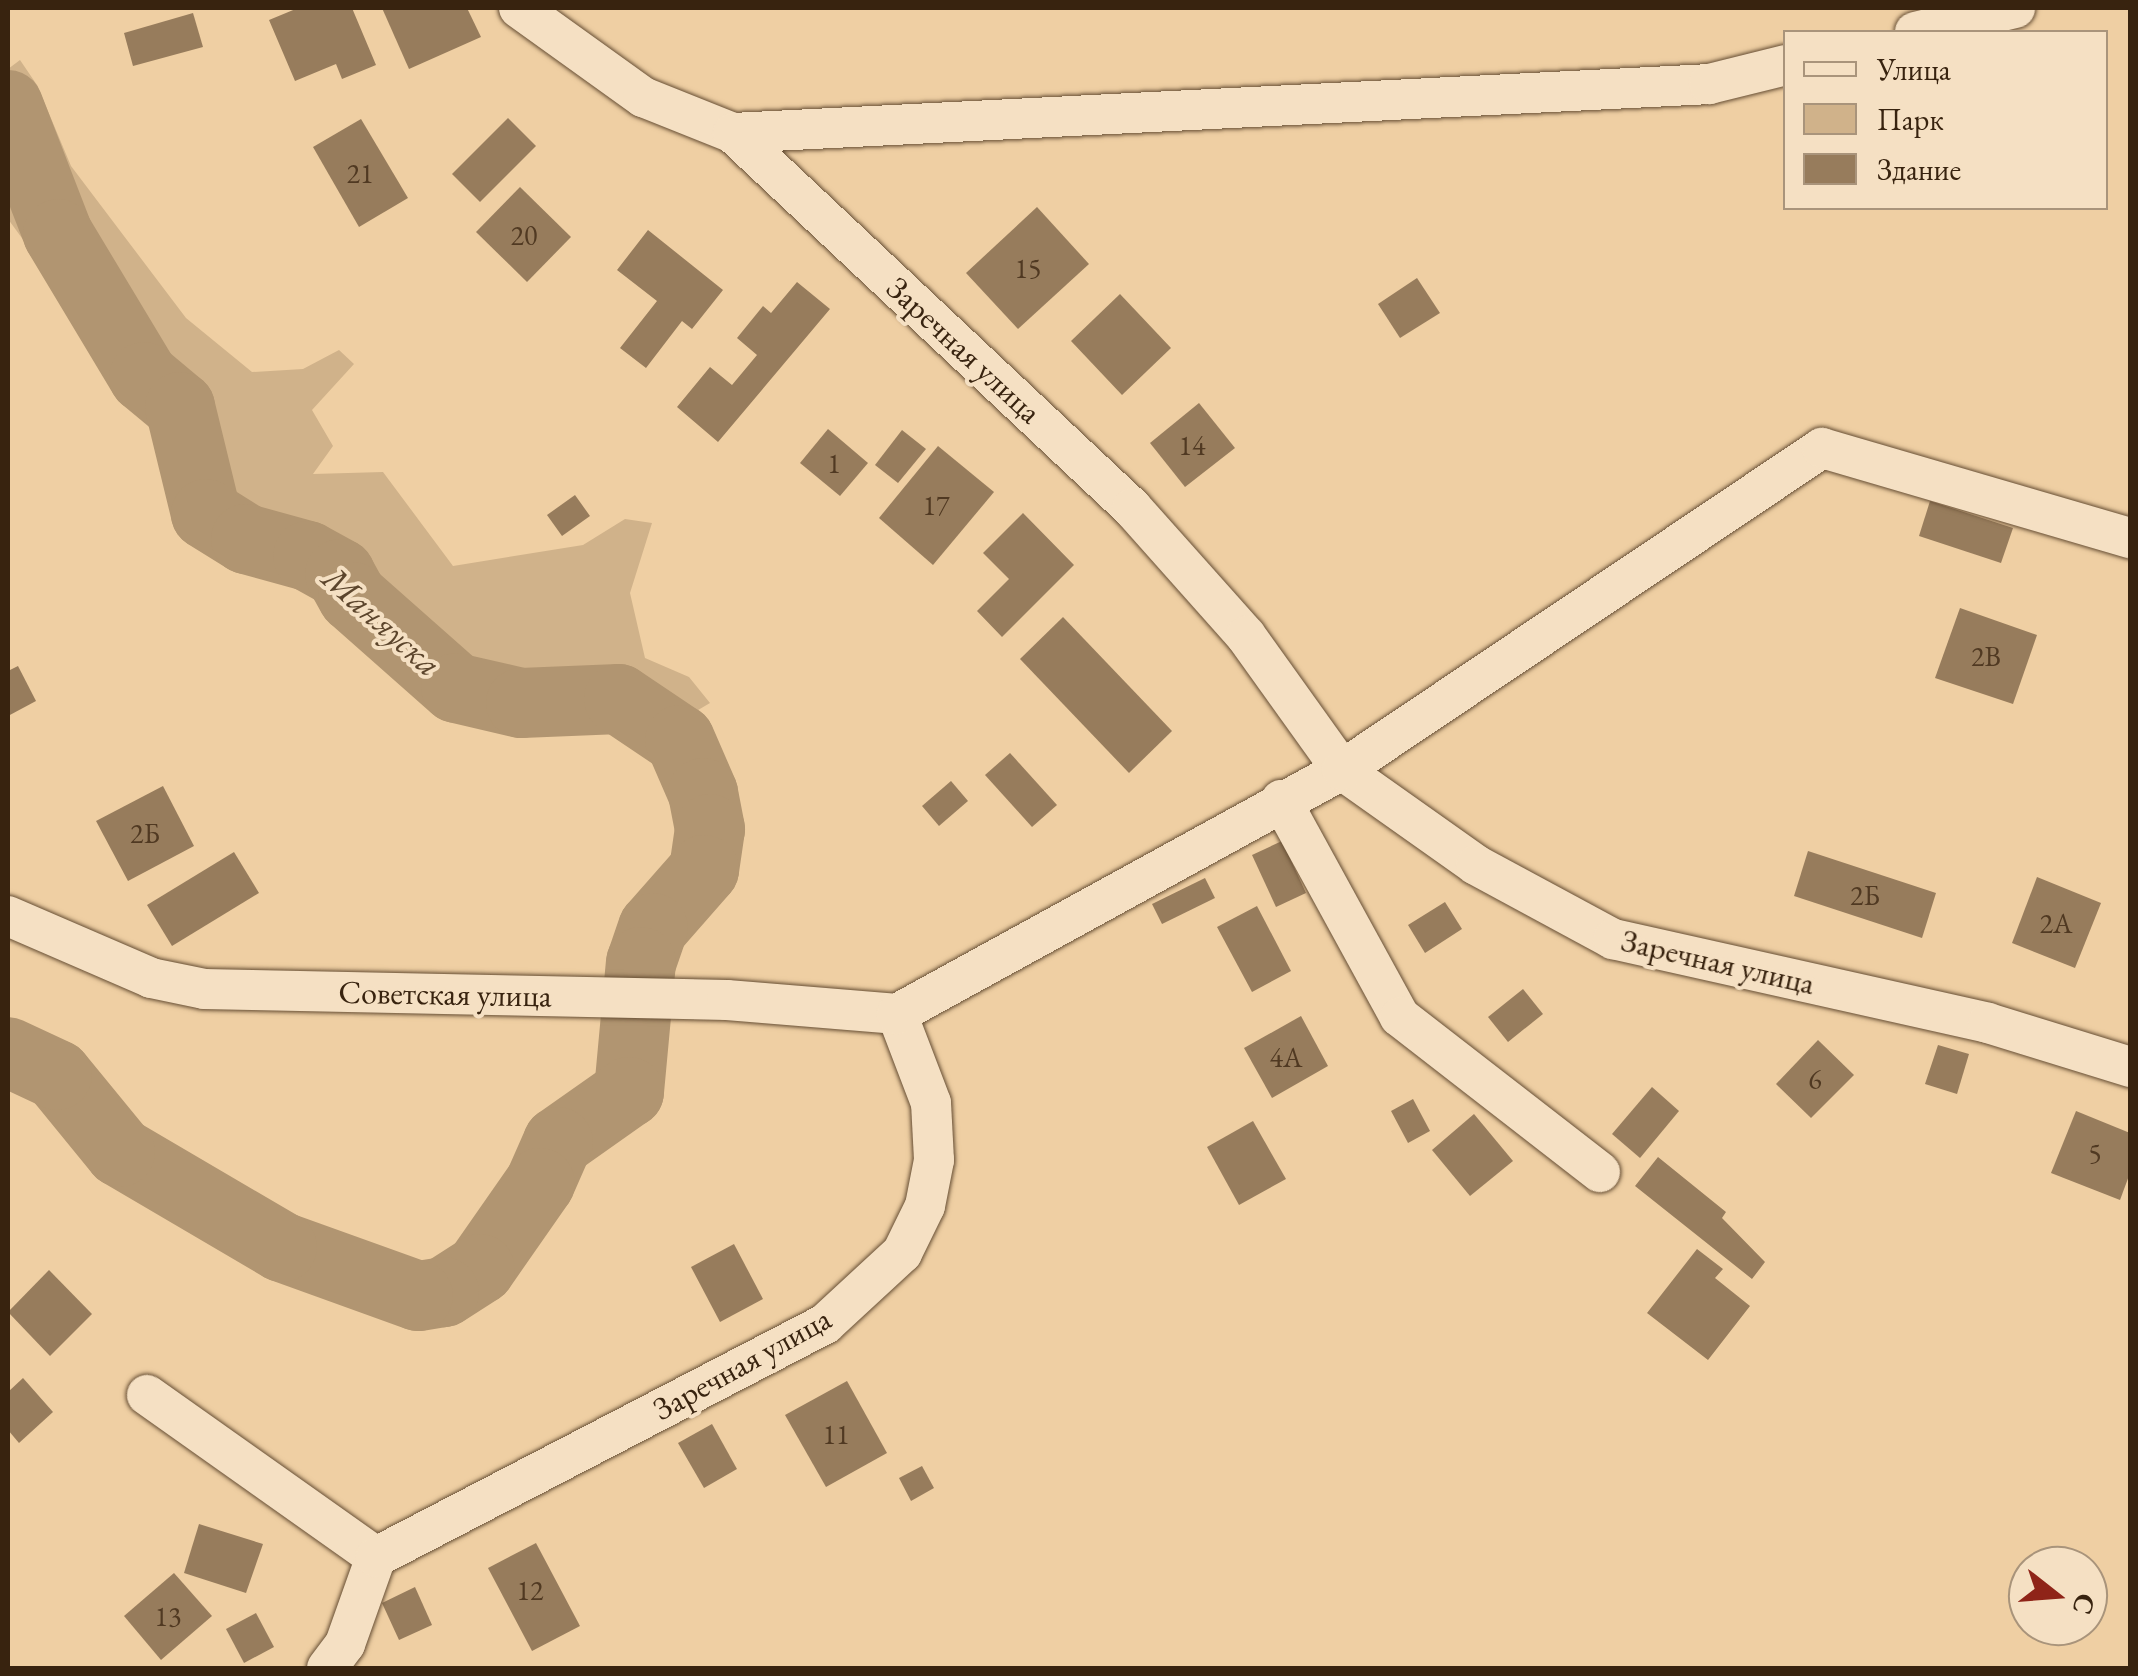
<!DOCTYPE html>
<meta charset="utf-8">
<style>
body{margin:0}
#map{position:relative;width:2138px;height:1676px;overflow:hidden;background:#efcfa3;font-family:"EB Garamond",serif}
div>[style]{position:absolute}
.green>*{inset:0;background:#d0b28a}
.river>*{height:70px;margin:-35px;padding:0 35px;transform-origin:35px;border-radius:35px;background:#b19571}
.building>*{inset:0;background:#977c5c}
.roads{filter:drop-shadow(0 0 2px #664e34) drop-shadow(0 0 2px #664e34)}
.minor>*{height:40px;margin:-20px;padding:0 20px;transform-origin:20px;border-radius:20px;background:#f5e0c3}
span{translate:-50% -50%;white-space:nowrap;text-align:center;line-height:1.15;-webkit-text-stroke:8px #f5e0c3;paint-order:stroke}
.number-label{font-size:28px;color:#503922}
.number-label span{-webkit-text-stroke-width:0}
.street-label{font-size:32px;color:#38230f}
.water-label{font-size:35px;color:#5c452c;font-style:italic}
.frame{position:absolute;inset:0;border:10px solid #38230f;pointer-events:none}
.legend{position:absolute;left:1783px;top:30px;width:325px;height:180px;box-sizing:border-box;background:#f5e0c3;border:2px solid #a9947b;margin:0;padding:12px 18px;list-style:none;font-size:30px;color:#38230f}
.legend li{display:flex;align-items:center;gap:20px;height:50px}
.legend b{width:50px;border:2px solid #a9947b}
.north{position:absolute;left:2008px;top:1546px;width:100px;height:100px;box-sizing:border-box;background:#f5e0c3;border:2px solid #a9947b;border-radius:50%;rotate:107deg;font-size:28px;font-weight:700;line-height:40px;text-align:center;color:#38230f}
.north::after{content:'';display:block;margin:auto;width:35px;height:45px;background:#8f2418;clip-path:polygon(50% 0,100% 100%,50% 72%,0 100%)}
</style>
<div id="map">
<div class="green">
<i style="clip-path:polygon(20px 60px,37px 85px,71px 166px,186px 318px,252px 372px,303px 369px,339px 350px,354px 364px,312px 410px,333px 446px,313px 474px,383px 472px,453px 566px,583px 545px,625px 519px,652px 523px,630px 593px,645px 658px,689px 677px,710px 703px,666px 729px,606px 684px,502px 684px,451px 666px,230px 523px,8px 219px,8px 69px)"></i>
</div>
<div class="river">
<i style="left:8px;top:105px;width:138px;rotate:68.8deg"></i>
<i style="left:58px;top:234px;width:167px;rotate:59deg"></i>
<i style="left:144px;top:377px;width:47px;rotate:39.8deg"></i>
<i style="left:180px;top:407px;width:110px;rotate:76.3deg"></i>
<i style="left:206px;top:514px;width:47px;rotate:32deg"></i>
<i style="left:246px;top:539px;width:64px;rotate:15.3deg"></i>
<i style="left:308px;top:556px;width:37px;rotate:29deg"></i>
<i style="left:340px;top:574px;width:26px;rotate:61deg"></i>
<i style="left:353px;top:597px;width:137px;rotate:41.5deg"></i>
<i style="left:456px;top:688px;width:67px;rotate:13deg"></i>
<i style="left:521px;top:703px;width:98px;rotate:-2.3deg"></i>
<i style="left:619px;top:699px;width:73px;rotate:33.9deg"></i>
<i style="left:680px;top:740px;width:58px;rotate:66.5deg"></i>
<i style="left:703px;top:793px;width:37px;rotate:79deg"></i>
<i style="left:710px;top:829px;width:41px;rotate:98.3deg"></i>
<i style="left:704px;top:870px;width:77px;rotate:131.3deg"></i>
<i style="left:653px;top:928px;width:36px;rotate:109deg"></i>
<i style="left:641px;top:962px;width:131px;rotate:95.3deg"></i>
<i style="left:629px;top:1092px;width:87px;rotate:144.8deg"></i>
<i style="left:558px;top:1142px;width:45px;rotate:113.7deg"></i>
<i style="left:540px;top:1183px;width:105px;rotate:124.9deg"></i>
<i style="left:480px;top:1269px;width:43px;rotate:147.4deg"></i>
<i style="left:444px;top:1292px;width:26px;rotate:171deg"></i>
<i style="left:418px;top:1296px;width:145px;rotate:-160.2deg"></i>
<i style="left:282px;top:1247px;width:188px;rotate:-149.6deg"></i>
<i style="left:120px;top:1152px;width:99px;rotate:-129.3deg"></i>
<i style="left:57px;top:1075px;width:54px;rotate:-154.9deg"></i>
</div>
<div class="building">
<i style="clip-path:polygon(298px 8px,352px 8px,376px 65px,342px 79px,336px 64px,295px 81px,269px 20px)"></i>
<i style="clip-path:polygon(382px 8px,467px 8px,481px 37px,409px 69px)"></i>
<i style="clip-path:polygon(193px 13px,203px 47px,133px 66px,124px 33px)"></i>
<i style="clip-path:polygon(508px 118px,536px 146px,480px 202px,452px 174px)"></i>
<i style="clip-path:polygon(361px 119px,408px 198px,359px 227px,313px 147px)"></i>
<i style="clip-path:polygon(520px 187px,571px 237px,527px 282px,476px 232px)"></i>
<i style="clip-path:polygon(1037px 207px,1089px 264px,1018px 329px,966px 273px)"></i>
<i style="clip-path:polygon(648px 230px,723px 290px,692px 329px,682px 321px,646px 368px,620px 348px,657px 301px,617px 270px)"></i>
<i style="clip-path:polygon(1417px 278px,1440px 313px,1400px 338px,1378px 304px)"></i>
<i style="clip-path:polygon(797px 282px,830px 309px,718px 442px,677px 407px,710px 367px,732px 385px,757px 355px,737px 338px,763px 306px,771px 313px)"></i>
<i style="clip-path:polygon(1120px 294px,1171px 348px,1122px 395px,1071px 341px)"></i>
<i style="clip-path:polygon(1199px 403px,1235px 448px,1185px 487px,1150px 443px)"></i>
<i style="clip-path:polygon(828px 429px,868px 463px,840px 496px,800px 463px)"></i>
<i style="clip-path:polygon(902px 430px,926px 449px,898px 483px,875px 465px)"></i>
<i style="clip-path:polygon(938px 446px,994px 492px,933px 565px,879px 518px)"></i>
<i style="clip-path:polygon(575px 495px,590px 516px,562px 536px,547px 515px)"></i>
<i style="clip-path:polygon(1930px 501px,2013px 528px,2001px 563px,1919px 536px)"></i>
<i style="clip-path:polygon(1023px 513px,1074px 565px,1002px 637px,977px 611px,1009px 579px,983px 553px)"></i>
<i style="clip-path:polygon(1960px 608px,2037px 635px,2013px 704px,1935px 678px)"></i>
<i style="clip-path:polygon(1063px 617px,1172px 731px,1129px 773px,1020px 659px)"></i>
<i style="clip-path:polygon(18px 666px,36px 701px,8px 716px,8px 671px)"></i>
<i style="clip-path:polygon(1010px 753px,1057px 805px,1032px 827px,985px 775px)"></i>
<i style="clip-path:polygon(951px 781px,968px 801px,939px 826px,922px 806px)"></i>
<i style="clip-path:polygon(163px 786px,194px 846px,128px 881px,96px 821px)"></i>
<i style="clip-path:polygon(1282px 841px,1306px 893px,1276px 907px,1252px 855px)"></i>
<i style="clip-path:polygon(1808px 851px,1936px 893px,1922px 938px,1794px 896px)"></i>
<i style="clip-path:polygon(234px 852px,259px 893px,172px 946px,147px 905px)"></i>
<i style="clip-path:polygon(2037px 877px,2101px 903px,2075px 968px,2012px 943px)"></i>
<i style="clip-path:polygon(1205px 878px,1215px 898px,1162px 924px,1152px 904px)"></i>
<i style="clip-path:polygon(1445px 902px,1462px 929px,1425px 953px,1408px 925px)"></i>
<i style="clip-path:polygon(1257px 906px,1291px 971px,1252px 992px,1217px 927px)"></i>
<i style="clip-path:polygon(1523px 989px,1543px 1014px,1508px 1042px,1488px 1017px)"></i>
<i style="clip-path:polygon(1301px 1016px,1328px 1066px,1272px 1098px,1244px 1048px)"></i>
<i style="clip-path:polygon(1818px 1040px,1854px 1075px,1811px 1118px,1776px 1084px)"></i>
<i style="clip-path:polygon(1938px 1045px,1969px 1054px,1957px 1094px,1925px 1084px)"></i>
<i style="clip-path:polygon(1652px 1087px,1679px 1111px,1640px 1158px,1612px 1134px)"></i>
<i style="clip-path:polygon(1413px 1099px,1430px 1131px,1408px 1143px,1391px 1111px)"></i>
<i style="clip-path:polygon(2076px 1111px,2130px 1133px,2130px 1173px,2120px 1200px,2051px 1173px)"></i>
<i style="clip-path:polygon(1474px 1114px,1513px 1161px,1470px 1196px,1432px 1150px)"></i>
<i style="clip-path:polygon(1253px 1121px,1286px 1179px,1239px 1205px,1207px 1147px)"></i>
<i style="clip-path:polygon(1658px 1157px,1726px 1212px,1722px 1218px,1765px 1262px,1752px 1279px,1635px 1186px)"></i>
<i style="clip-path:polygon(734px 1244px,763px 1299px,720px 1322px,691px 1267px)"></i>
<i style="clip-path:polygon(1697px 1249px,1723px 1269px,1715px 1278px,1750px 1306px,1708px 1360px,1647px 1313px)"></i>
<i style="clip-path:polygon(49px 1270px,92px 1314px,50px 1356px,8px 1312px)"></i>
<i style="clip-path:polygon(23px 1378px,53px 1412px,19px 1443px,8px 1430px,8px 1392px)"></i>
<i style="clip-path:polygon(847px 1381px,887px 1453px,826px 1487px,785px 1415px)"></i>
<i style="clip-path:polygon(712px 1424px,737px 1469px,704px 1488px,678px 1443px)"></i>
<i style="clip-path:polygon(922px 1466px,934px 1488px,911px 1501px,899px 1478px)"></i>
<i style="clip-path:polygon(199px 1524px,263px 1544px,246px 1593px,184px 1573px)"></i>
<i style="clip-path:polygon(536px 1543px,580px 1626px,532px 1651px,488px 1568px)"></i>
<i style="clip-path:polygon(174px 1573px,212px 1616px,161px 1660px,124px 1616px)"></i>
<i style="clip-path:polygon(415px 1587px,432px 1625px,399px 1640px,382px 1603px)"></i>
<i style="clip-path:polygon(256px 1613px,274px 1647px,244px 1663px,226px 1629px)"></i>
</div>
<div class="roads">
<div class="minor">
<i style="left:519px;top:8px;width:153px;rotate:35.7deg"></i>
<i style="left:643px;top:97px;width:97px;rotate:21.8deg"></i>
<i style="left:733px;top:133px;width:548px;rotate:43.22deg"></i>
<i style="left:1132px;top:508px;width:171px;rotate:48.3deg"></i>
<i style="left:1246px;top:636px;width:165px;rotate:54.4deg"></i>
<i style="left:1342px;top:770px;width:164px;rotate:35.3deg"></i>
<i style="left:1476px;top:865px;width:156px;rotate:28.4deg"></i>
<i style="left:1613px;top:939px;width:384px;rotate:12.6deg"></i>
<i style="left:1988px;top:1023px;width:149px;rotate:17.2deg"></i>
<i style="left:1915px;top:32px;width:103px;rotate:-13.5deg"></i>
<i style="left:733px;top:133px;width:977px;rotate:-2.87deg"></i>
<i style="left:1709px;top:84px;width:79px;rotate:-13.9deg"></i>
<i style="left:1281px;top:800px;width:247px;rotate:61.3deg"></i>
<i style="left:1400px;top:1017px;width:253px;rotate:37.8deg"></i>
<i style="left:8px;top:916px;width:156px;rotate:23.4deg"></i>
<i style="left:151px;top:978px;width:54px;rotate:11.7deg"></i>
<i style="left:204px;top:989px;width:523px;rotate:1.2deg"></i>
<i style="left:727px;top:1000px;width:171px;rotate:4.7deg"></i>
<i style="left:147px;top:1395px;width:281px;rotate:35.3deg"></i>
<i style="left:327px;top:1668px;width:30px;rotate:-53deg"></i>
<i style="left:345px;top:1644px;width:92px;rotate:-70.4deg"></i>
<i style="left:376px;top:1557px;width:506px;rotate:-27.43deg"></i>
<i style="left:825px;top:1324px;width:105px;rotate:-42.7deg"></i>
<i style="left:902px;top:1253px;width:52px;rotate:-63.9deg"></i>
<i style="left:925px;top:1206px;width:47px;rotate:-78.9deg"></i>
<i style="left:934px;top:1160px;width:57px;rotate:-93deg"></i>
<i style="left:931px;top:1103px;width:95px;rotate:-110.9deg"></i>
<i style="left:897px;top:1014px;width:508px;rotate:-28.74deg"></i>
<i style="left:1342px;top:770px;width:578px;rotate:-33.86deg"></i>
<i style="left:1822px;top:448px;width:321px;rotate:16.3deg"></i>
</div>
</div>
<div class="number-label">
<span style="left:360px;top:173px">21</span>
<span style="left:524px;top:235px">20</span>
<span style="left:1028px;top:268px">15</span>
<span style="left:1192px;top:445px">14</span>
<span style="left:834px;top:463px">1</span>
<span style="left:936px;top:505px">17</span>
<span style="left:1986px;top:656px">2В</span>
<span style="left:145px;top:833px">2Б</span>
<span style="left:1865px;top:895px">2Б</span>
<span style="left:2056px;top:923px">2А</span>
<span style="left:1286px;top:1057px">4А</span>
<span style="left:1815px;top:1079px">6</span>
<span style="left:2095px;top:1153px">5</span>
<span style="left:836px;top:1434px">11</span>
<span style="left:530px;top:1590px">12</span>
<span style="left:168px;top:1616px">13</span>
</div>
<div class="street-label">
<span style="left:964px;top:350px;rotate:43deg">Заречная улица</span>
<span style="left:1718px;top:962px;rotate:13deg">Заречная улица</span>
<span style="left:445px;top:994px;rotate:1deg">Советская улица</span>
<span style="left:742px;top:1364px;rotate:-29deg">Заречная улица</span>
</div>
<div class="water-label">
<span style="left:382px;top:621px;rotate:42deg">Маняуска</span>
</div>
<div class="frame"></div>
<ul class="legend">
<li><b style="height:12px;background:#f5e0c3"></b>Улица</li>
<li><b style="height:28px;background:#d0b28a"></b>Парк</li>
<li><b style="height:28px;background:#977c5c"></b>Здание</li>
</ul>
<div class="north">С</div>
</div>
